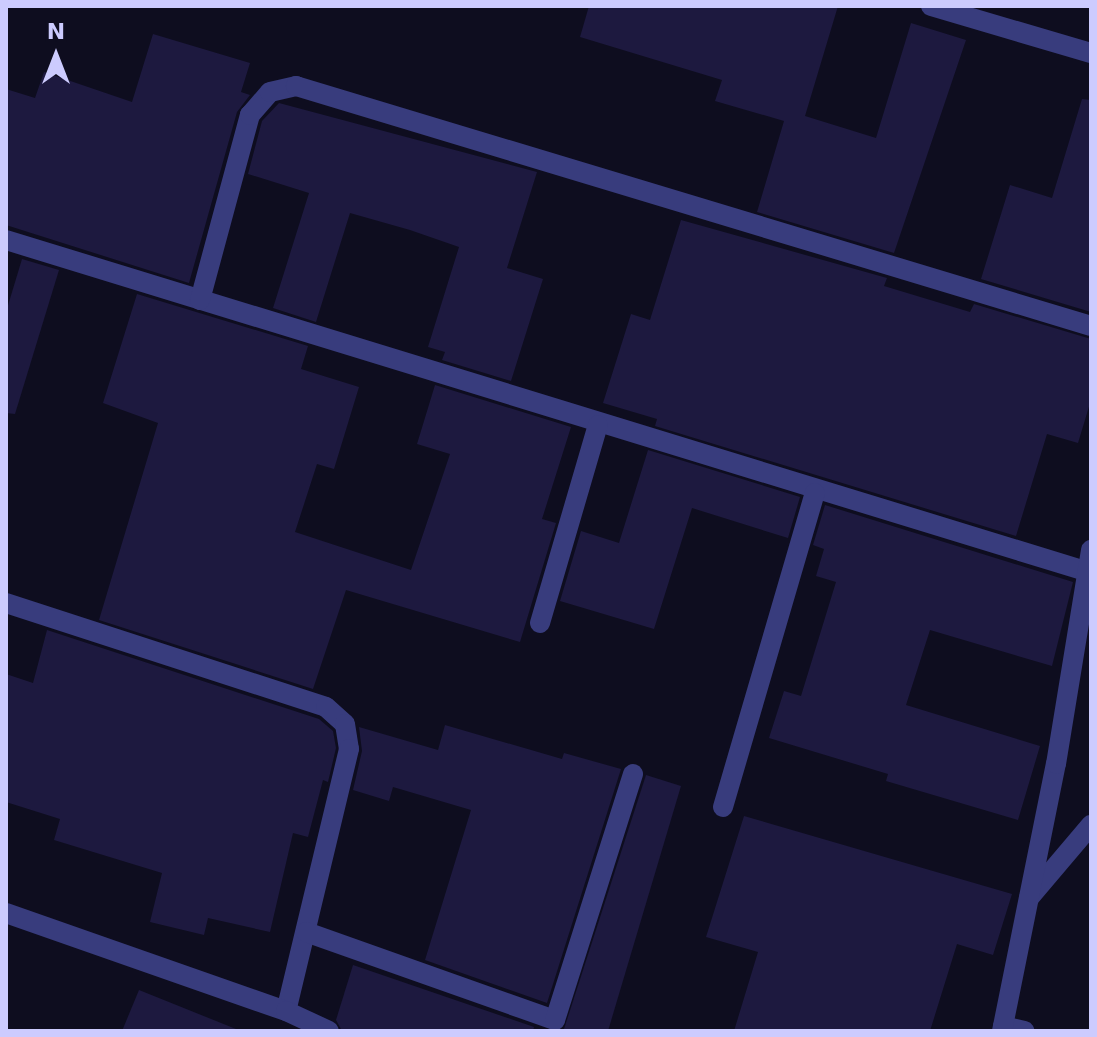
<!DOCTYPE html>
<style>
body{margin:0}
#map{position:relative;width:1097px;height:1037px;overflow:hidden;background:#0e0d1f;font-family:"DejaVu Sans",sans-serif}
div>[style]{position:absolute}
.building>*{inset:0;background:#1d193f}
.minor>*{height:20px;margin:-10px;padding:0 10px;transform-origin:10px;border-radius:10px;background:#383c7d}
span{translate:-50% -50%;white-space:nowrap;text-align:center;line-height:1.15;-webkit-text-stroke:8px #0e0d1f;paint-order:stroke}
.frame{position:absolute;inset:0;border:8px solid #cccbfe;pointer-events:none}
.north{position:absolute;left:16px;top:16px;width:80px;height:80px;-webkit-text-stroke:6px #0e0d1f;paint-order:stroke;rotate:0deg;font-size:22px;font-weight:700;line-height:32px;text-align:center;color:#cccbfe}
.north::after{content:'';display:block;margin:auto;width:28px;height:36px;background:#cccbfe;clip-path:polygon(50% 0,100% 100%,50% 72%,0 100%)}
</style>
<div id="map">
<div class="building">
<i style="clip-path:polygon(589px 6px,838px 6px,805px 116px,876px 138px,911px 23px,966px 40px,894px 253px,757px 212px,784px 121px,715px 101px,722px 80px,580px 37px)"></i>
<i style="clip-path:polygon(153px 34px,250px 63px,241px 92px,250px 95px,237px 112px,189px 283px,6px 225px,6px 89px,35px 98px,44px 72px,132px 102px)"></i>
<i style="clip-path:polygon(1082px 99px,1091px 100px,1091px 312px,981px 279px,1010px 185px,1052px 198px)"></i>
<i style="clip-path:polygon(279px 103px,537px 172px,507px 268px,543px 279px,511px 381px,442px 360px,445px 352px,428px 347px,459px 247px,410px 230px,350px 213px,316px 322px,273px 308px,309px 193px,248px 174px,262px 121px)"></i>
<i style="clip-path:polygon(681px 220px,887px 278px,884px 286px,970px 312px,974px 304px,1091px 339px,1091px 400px,1078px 443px,1047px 434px,1016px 536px,655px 426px,657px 419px,603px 403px,631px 314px,650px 320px)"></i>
<i style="clip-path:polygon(22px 259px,59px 270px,15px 414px,6px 413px,6px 312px)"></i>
<i style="clip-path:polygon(137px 294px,308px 346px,301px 369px,359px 387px,334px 469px,317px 464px,295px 532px,411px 570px,450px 454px,417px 444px,435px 385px,571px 427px,542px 519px,556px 523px,520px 642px,346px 590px,313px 689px,99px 620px,158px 423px,103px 403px)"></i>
<i style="clip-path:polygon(648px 450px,800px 497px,788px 538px,692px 508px,654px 629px,560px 601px,581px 531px,619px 543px)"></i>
<i style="clip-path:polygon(825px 505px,1073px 582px,1052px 666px,930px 630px,906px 705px,1040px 746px,1018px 820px,886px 781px,888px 774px,769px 738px,784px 691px,801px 696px,836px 582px,816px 576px,824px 549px,813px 545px)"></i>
<i style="clip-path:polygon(47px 630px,319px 719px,333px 731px,336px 748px,328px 782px,323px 780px,308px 837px,293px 833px,270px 932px,208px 918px,204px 935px,150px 922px,162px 873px,54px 840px,60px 819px,6px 802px,6px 674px,33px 683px)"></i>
<i style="clip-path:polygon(445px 725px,562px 759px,564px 753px,621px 769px,547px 1003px,425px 960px,471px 810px,393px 787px,389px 801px,353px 790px,362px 751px,359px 727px,438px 750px)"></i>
<i style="clip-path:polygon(646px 775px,681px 786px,608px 1031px,564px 1029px)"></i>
<i style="clip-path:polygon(744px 816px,1012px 894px,993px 955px,957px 944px,930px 1031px,734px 1031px,758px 952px,706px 937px)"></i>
<i style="clip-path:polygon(353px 965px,534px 1027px,533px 1031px,342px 1031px,336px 1020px)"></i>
<i style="clip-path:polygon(139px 990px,236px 1029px,236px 1031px,122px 1031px)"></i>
</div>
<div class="minor">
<i style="left:931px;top:6px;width:167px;rotate:16.4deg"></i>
<i style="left:6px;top:240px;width:1129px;rotate:17.05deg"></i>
<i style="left:200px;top:300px;width:192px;rotate:-74.9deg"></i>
<i style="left:250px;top:115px;width:30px;rotate:-49deg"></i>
<i style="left:270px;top:92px;width:27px;rotate:-13deg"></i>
<i style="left:296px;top:86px;width:830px;rotate:16.8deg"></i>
<i style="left:6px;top:603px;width:336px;rotate:18deg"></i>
<i style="left:326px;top:707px;width:25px;rotate:42deg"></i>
<i style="left:345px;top:724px;width:25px;rotate:81deg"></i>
<i style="left:349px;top:749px;width:269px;rotate:103.5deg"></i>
<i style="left:540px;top:623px;width:206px;rotate:-73.7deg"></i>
<i style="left:723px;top:807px;width:327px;rotate:-73.7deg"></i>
<i style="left:1029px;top:898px;width:96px;rotate:-49.7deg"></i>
<i style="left:6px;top:913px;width:297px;rotate:19.3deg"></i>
<i style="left:286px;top:1011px;width:47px;rotate:24.9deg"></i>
<i style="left:306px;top:932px;width:264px;rotate:19.5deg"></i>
<i style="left:555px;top:1020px;width:258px;rotate:-72.4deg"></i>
<i style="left:1003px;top:1026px;width:22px;rotate:13deg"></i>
<i style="left:1002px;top:1031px;width:272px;rotate:-78.6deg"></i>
<i style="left:1056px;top:764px;width:217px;rotate:-80.7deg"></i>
</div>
<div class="frame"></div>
<div class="north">N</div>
</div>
